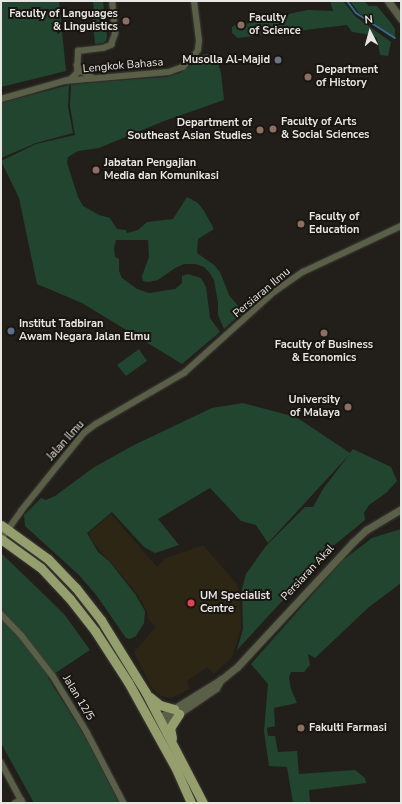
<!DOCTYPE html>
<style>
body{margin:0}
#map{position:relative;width:402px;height:804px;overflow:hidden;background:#221f1b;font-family:"Nunito Sans",sans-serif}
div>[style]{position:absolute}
.medical>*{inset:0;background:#2d2615}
.green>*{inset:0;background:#22452f}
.stream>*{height:2px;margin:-1px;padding:0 1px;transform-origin:1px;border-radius:1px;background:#346a90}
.roads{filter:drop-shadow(0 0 1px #3e3b37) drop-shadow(0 0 1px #3e3b37)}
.minor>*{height:5.5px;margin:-2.75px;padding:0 2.75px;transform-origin:2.75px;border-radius:2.75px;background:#5a5f47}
.tertiary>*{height:7px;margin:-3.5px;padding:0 3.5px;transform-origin:3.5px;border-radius:3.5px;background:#5a5f47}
.primary>*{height:9px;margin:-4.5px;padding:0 4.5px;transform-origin:4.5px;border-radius:4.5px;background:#959f6d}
.dots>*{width:11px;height:11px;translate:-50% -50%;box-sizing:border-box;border:2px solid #191612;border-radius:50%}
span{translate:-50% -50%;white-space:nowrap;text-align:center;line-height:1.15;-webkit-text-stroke:4px #191612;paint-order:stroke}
.poi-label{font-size:11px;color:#e8e6e3;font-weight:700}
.right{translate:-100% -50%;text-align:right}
.left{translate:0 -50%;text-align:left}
.street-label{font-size:11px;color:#e8e6e3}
.frame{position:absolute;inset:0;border:2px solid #e8e6e3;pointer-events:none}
.north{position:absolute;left:350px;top:12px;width:40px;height:40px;-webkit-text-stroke:3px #191612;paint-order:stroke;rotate:354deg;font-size:11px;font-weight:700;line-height:16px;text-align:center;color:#e8e6e3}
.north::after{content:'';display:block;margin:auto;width:14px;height:18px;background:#e8e6e3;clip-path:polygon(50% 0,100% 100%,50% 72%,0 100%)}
</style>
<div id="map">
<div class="medical">
<i style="clip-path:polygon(111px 514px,157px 567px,164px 559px,203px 545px,236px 583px,240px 594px,241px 628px,232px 657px,214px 674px,207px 667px,187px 681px,190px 689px,171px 698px,161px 696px,153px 690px,134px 652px,156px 627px,148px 619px,147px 612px,137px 593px,92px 541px,89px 533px)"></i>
</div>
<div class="green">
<i style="clip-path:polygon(1px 1px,59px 1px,66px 71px,1px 87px)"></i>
<i style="clip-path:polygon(93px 1px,103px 1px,107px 36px,106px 41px,103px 43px,95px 44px,92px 14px,94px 11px)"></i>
<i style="clip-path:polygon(330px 1px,343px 1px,356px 17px,391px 42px,388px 56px,380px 55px,377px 38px,371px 35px,352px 32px,347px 25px,238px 38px,232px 33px,232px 27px,235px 25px,274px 20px,278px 16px,308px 10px,333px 11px)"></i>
<i style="clip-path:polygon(350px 1px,364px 1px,369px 6px,377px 6px,391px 23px,395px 29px,395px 37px,359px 13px)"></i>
<i style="clip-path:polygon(215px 53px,221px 73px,224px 100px,164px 121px,99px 148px,78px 151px,68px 157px,67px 163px,78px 197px,83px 206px,99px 215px,110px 218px,117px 229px,126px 230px,127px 233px,138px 230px,147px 222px,173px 219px,187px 197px,198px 203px,204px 211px,214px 229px,198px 239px,197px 253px,214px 265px,220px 272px,229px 295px,243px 312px,224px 329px,218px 315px,218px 302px,214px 280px,209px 272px,204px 267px,195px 264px,184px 264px,175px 268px,158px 280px,148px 282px,143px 281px,142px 276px,149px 257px,148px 240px,116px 240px,114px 248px,115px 257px,119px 259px,119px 271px,122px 278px,137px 289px,149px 293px,175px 289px,182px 283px,182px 276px,188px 274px,201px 278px,206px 287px,210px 318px,220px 332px,182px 364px,82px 303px,37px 284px,19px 198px,1px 161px,36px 144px,75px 135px,70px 106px,71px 85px,99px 82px,167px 77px,180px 73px,189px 67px,200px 55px)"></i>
<i style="clip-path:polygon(69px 85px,68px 107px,73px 133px,36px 143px,1px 158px,1px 103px)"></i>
<i style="clip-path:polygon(139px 349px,147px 361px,126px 376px,117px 365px)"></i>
<i style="clip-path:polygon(243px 403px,296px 417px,350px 453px,353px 449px,391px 467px,397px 481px,386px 493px,369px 505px,364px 513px,365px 520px,332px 547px,237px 650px,243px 629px,242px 589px,246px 574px,266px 546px,305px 507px,313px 507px,323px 489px,349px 455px,268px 543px,256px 525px,241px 521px,210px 488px,158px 519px,179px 545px,155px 553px,144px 547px,112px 512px,87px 533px,98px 552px,109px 561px,135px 594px,145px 611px,144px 623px,136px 636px,130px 639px,126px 638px,97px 596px,79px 575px,25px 526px,24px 515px,41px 498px,46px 500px,55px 496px,93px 468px,132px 446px,212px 408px)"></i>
<i style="clip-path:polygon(401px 529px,401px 583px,369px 607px,315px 658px,308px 654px,310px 665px,304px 672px,291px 672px,289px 678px,291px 689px,297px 703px,274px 708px,275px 726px,267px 728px,268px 736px,275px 736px,278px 752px,297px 751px,299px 774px,355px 770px,365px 778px,366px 783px,309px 790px,310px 803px,293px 803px,287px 767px,269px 766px,264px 731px,268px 684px,251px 664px,343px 560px,372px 538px)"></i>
<i style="clip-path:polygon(1px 553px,64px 614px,90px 650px,48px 678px,84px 735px,119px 803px,34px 803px,1px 743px)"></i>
</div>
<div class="stream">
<i style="left:347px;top:1px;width:15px;rotate:53deg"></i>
<i style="left:356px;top:13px;width:46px;rotate:32.7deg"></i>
</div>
<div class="roads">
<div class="minor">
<i style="left:77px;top:65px;width:7px;rotate:56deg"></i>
<i style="left:81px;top:71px;width:14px;rotate:30deg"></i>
<i style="left:64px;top:81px;width:105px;rotate:-4.9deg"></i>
<i style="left:169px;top:72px;width:15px;rotate:-20deg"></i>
<i style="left:183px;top:67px;width:16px;rotate:-45deg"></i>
<i style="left:194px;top:56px;width:7px;rotate:-56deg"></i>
<i style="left:198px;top:50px;width:9px;rotate:-84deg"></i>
<i style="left:199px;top:41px;width:40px;rotate:-97.1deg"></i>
<i style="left:1px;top:99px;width:73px;rotate:-15.9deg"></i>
<i style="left:71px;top:79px;width:8px;rotate:-45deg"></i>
<i style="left:77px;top:73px;width:22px;rotate:-87deg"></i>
<i style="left:78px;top:51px;width:25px;rotate:-7deg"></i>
<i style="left:103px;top:48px;width:9px;rotate:-21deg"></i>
<i style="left:111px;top:45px;width:12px;rotate:-70deg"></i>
<i style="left:115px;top:34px;width:33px;rotate:-95deg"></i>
<i style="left:1px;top:539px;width:34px;rotate:-54deg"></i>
<i style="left:21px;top:511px;width:100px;rotate:-51.1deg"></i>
<i style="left:84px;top:433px;width:15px;rotate:-37deg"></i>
<i style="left:96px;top:424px;width:102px;rotate:-30.1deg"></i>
<i style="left:184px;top:373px;width:121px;rotate:-42deg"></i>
<i style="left:274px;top:292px;width:35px;rotate:-35deg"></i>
<i style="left:303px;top:272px;width:108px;rotate:-25.1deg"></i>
<i style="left:1px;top:614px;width:30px;rotate:46deg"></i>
<i style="left:22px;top:636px;width:51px;rotate:52.2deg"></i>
<i style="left:53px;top:676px;width:66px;rotate:58.7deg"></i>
<i style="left:87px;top:732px;width:80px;rotate:62.5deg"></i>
<i style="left:1px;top:762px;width:47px;rotate:61.8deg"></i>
<i style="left:15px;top:803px;width:7px;rotate:-27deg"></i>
</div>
<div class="tertiary">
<i style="left:388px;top:1px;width:22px;rotate:54deg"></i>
<i style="left:159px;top:718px;width:74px;rotate:-31.8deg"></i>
<i style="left:222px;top:679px;width:19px;rotate:-39deg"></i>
<i style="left:237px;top:667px;width:171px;rotate:-47.1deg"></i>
<i style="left:353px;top:542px;width:18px;rotate:-43deg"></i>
<i style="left:366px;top:530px;width:41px;rotate:-31deg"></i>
<i style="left:163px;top:724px;width:64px;rotate:-34.2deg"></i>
<i style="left:216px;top:688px;width:10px;rotate:-61deg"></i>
</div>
<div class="primary">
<i style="left:1px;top:525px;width:58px;rotate:35.9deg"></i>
<i style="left:48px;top:559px;width:40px;rotate:46deg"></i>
<i style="left:76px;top:588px;width:41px;rotate:52deg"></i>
<i style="left:101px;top:620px;width:86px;rotate:58.3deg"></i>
<i style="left:146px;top:693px;width:124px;rotate:62.6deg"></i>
<i style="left:1px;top:539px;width:49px;rotate:35.9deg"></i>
<i style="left:41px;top:568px;width:42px;rotate:46.9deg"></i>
<i style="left:70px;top:599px;width:41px;rotate:52deg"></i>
<i style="left:95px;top:631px;width:61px;rotate:57.1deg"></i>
<i style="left:128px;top:682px;width:99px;rotate:61.1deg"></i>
<i style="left:176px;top:769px;width:37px;rotate:66deg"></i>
<i style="left:150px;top:697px;width:13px;rotate:39deg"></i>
<i style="left:160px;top:705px;width:15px;rotate:16deg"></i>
<i style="left:172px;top:738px;width:10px;rotate:-101deg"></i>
<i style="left:170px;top:728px;width:17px;rotate:-57deg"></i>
</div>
</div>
<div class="dots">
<i style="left:126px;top:21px;background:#8d6e63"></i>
<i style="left:241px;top:25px;background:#8d6e63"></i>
<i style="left:278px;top:60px;background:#6b7280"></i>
<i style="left:308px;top:77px;background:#8d6e63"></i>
<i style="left:273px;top:129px;background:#8d6e63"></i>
<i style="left:260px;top:130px;background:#8d6e63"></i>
<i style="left:96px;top:170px;background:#8d6e63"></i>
<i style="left:301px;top:224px;background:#8d6e63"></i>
<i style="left:11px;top:331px;background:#5c6f8a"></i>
<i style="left:324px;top:333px;background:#8d6e63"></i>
<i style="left:348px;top:407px;background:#8d6e63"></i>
<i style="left:191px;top:603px;background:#e0444e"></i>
<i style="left:301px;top:728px;background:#8d6e63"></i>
</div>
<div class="poi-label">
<span class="right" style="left:118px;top:21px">Faculty of Languages<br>&amp; Linguistics</span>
<span class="left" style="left:249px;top:25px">Faculty<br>of Science</span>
<span class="right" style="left:270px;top:60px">Musolla Al-Majid</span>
<span class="left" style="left:316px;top:77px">Department<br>of History</span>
<span class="left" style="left:281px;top:129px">Faculty of Arts<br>&amp; Social Sciences</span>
<span class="right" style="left:252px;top:130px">Department of<br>Southeast Asian Studies</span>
<span class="left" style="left:104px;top:170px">Jabatan Pengajian<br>Media dan Komunikasi</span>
<span class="left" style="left:309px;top:224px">Faculty of<br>Education</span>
<span class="left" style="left:19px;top:331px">Institut Tadbiran<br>Awam Negara Jalan Elmu</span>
<span style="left:324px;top:352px">Faculty of Business<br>&amp; Economics</span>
<span class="right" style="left:340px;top:407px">University<br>of Malaya</span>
<span class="left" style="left:200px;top:603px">UM Specialist<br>Centre</span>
<span class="left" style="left:309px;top:728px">Fakulti Farmasi</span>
</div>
<div class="street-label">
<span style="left:123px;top:66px;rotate:-5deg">Lengkok Bahasa</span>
<span style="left:262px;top:293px;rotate:-40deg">Persiaran Ilmu</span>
<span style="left:66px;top:441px;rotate:-48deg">Jalan Ilmu</span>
<span style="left:308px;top:573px;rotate:-47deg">Persiaran Akal</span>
<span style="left:78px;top:698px;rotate:59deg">Jalan 12/5</span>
</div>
<div class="frame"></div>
<div class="north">N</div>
</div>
